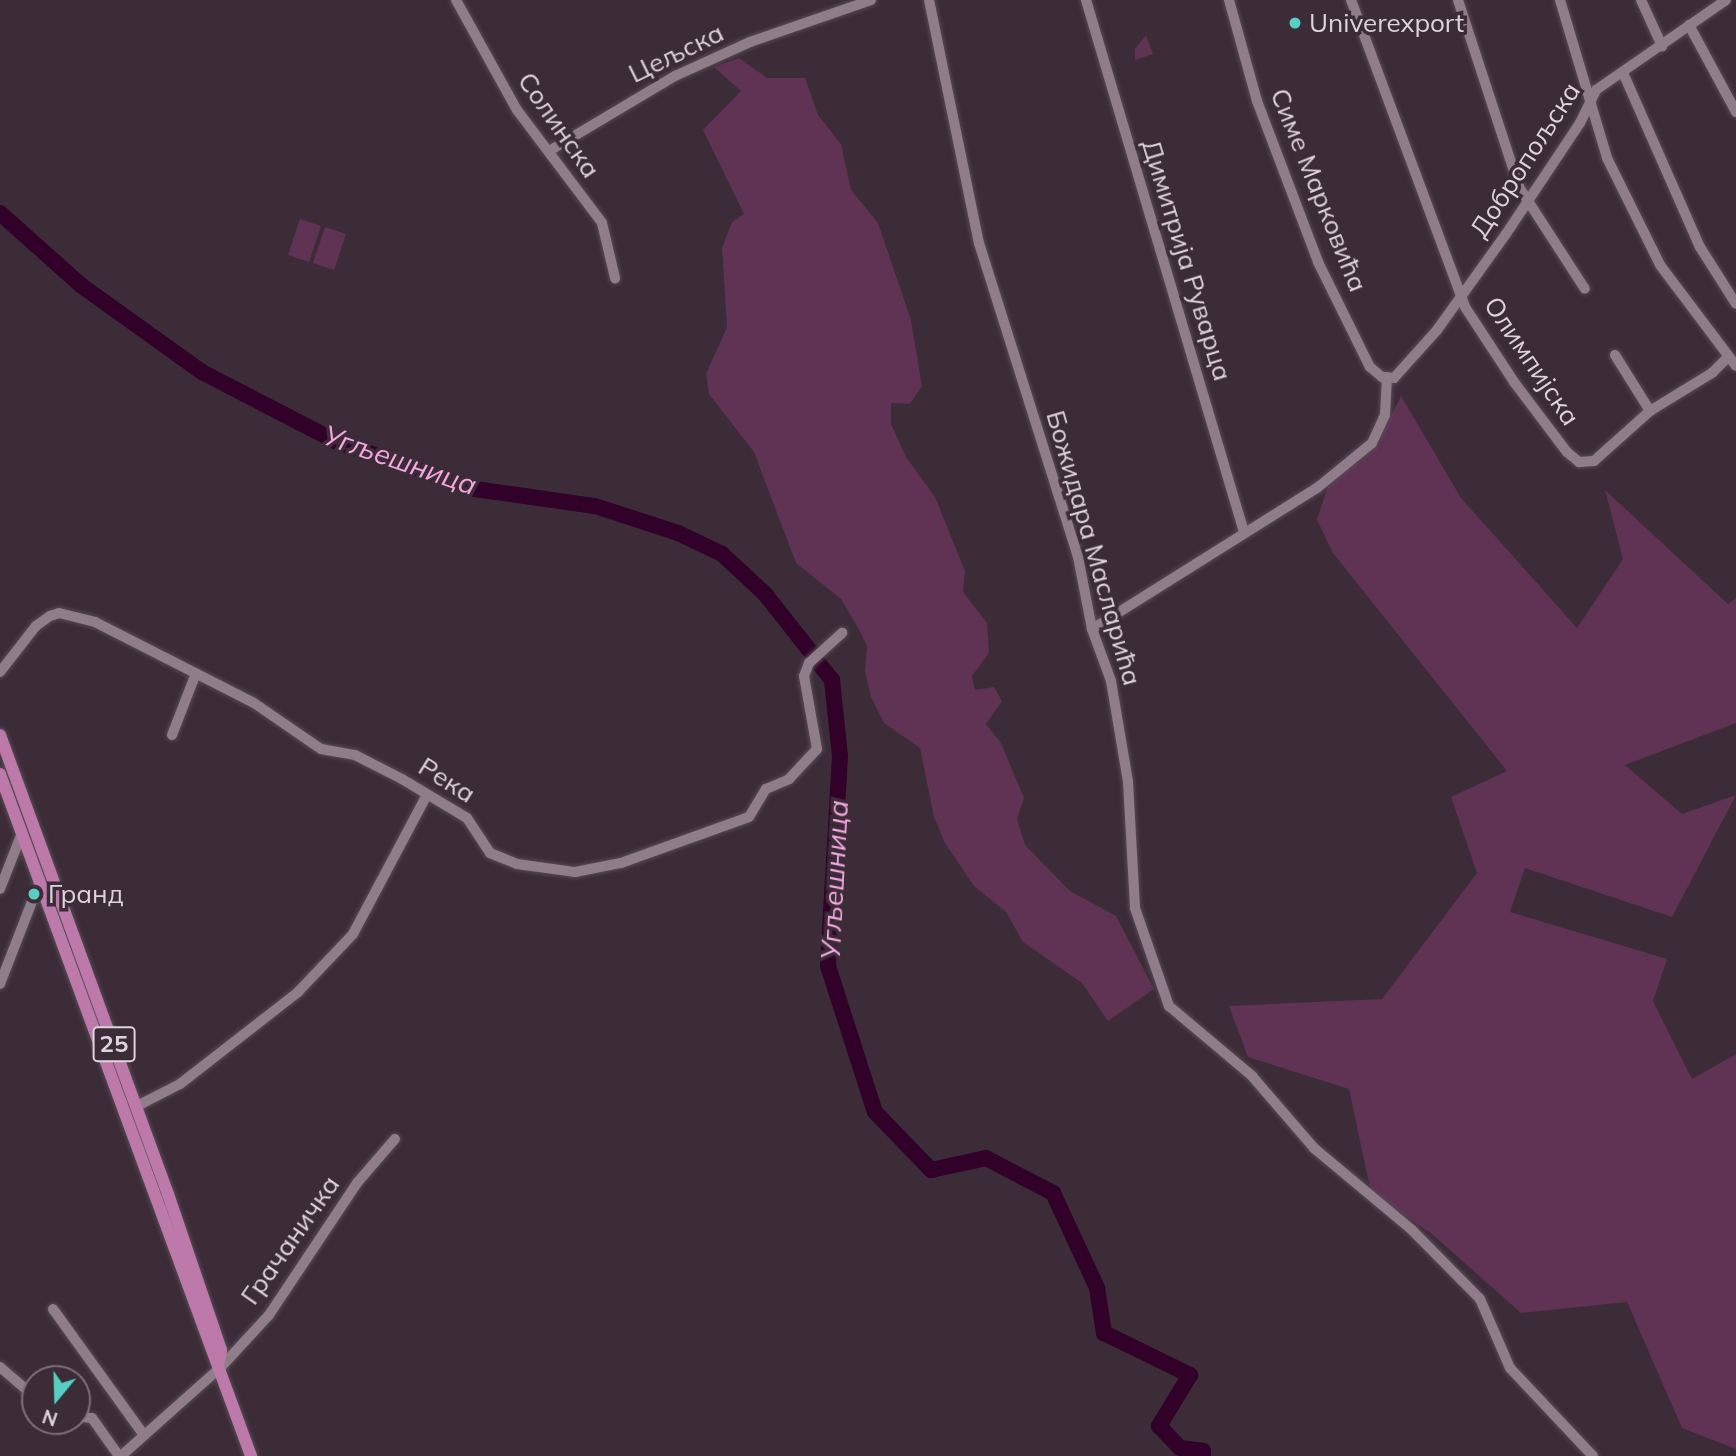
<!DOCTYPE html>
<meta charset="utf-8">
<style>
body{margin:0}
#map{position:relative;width:1736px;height:1456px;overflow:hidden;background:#3b2c37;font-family:Mulish,sans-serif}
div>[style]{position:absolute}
.green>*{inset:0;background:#603254}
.river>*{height:16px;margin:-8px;padding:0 8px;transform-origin:8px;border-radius:8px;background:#320129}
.roads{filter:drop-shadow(0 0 2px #574a53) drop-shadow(0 0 2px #574a53)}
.minor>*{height:10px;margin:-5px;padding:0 5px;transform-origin:5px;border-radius:5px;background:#907d8a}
.major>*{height:12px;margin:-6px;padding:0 6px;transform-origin:6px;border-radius:6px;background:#bc79aa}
.dots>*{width:19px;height:19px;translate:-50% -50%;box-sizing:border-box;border:4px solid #3b2c37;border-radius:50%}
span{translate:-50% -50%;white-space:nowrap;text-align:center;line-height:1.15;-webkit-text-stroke:7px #3b2c37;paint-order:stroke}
.shield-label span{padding:2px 5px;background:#3b2c37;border:2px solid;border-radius:5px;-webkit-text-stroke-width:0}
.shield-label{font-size:24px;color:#ded4db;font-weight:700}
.poi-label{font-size:26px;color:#ded4db}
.left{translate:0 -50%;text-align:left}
.street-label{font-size:26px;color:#ded4db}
.water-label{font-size:28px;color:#f7a7e1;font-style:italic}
.north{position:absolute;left:21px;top:1365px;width:70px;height:70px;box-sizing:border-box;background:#3b2c37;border:2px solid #7c6f79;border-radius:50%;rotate:199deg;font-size:19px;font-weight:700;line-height:28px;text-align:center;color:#ded4db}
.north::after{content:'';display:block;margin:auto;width:24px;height:32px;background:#56cec3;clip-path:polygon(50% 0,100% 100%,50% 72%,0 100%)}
</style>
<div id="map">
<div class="green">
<i style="clip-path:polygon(1146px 35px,1153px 54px,1135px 60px,1135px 49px)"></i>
<i style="clip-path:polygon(739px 58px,767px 78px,805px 78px,818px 115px,841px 144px,851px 190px,878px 223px,911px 320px,922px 386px,910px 404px,891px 403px,891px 424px,906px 457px,935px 497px,965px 571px,963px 592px,987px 623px,989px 653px,972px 676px,975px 690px,994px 687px,1002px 701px,986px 724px,1001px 743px,1024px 798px,1017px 819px,1025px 845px,1070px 891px,1116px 916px,1154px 989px,1108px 1021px,1082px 983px,1023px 942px,1006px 912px,974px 886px,945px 843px,934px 817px,920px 748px,884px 723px,871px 697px,865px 671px,867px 646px,861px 633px,841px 599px,796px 563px,754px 452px,709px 394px,706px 374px,727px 327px,722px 248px,732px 222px,744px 214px,703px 130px,741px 91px,714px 67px)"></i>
<i style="clip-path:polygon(300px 219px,321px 226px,309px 262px,288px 255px)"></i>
<i style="clip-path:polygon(325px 227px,346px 234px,334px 270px,313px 263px)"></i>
<i style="clip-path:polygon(1401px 396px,1461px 498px,1577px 628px,1623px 559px,1605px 490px,1728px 604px,1736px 598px,1736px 723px,1625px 765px,1682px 814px,1736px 795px,1672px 917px,1525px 868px,1510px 912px,1667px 959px,1653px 1001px,1692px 1079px,1736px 1054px,1736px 1449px,1682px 1428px,1627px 1302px,1521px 1313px,1432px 1234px,1371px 1193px,1349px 1089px,1248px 1057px,1229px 1006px,1382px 999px,1477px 873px,1451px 797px,1507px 771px,1333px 553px,1317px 520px,1330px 479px,1377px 444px)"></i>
</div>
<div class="river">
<i style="left:0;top:213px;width:110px;rotate:41.7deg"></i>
<i style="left:82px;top:286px;width:148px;rotate:35.6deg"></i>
<i style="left:202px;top:372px;width:152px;rotate:27.4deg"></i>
<i style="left:337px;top:442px;width:146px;rotate:18.8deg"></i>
<i style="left:475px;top:489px;width:121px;rotate:8.1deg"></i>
<i style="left:595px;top:506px;width:87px;rotate:18deg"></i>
<i style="left:678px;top:533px;width:49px;rotate:25.5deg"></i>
<i style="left:722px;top:554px;width:59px;rotate:42.9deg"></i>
<i style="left:765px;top:594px;width:79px;rotate:51.7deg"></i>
<i style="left:816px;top:660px;width:26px;rotate:51deg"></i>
<i style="left:832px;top:680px;width:76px;rotate:84deg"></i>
<i style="left:840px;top:756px;width:210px;rotate:93.3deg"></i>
<i style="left:828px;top:966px;width:153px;rotate:72.2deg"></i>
<i style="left:875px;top:1112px;width:81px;rotate:46deg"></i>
<i style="left:931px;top:1170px;width:56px;rotate:-12.3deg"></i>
<i style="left:986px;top:1158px;width:76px;rotate:27.6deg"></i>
<i style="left:1053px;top:1193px;width:105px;rotate:65.1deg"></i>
<i style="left:1097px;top:1288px;width:46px;rotate:81.2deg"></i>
<i style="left:1104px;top:1333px;width:96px;rotate:26deg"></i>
<i style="left:1190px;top:1375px;width:60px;rotate:121.3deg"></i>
<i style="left:1159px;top:1426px;width:30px;rotate:46deg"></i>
<i style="left:1180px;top:1448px;width:23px;rotate:7deg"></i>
<i style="left:1203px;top:1451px;width:5px;rotate:90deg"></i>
</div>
<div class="roads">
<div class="minor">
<i style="left:456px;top:0;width:126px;rotate:61deg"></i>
<i style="left:517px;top:110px;width:141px;rotate:53deg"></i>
<i style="left:602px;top:223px;width:57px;rotate:76.7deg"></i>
<i style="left:929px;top:0;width:248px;rotate:78.4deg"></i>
<i style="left:979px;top:243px;width:329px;rotate:72.5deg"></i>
<i style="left:1078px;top:557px;width:73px;rotate:79deg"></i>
<i style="left:1092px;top:629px;width:55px;rotate:69.9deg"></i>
<i style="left:1111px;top:681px;width:102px;rotate:80.4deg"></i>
<i style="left:1128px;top:782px;width:126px;rotate:86.8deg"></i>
<i style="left:1135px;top:908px;width:104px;rotate:70.9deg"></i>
<i style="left:1169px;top:1006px;width:109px;rotate:40.1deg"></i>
<i style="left:1252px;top:1076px;width:95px;rotate:49.3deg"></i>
<i style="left:1314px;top:1148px;width:126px;rotate:39.9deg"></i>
<i style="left:1411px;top:1229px;width:98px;rotate:45.4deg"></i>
<i style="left:1480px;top:1299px;width:75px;rotate:66.5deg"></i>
<i style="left:1510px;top:1368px;width:121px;rotate:46.7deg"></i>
<i style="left:1086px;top:0;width:555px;rotate:73.46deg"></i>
<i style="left:1229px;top:0;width:105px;rotate:74.5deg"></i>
<i style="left:1257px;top:101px;width:172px;rotate:69.2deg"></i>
<i style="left:1318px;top:262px;width:117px;rotate:63.7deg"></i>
<i style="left:1370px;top:367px;width:16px;rotate:40deg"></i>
<i style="left:1382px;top:377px;width:12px;rotate:5deg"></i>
<i style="left:1394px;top:378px;width:64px;rotate:-48.1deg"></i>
<i style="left:1437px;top:330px;width:118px;rotate:-54.3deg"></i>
<i style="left:1506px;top:234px;width:133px;rotate:-56.3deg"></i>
<i style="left:1580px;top:123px;width:37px;rotate:-64deg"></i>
<i style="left:1596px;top:90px;width:158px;rotate:-34.7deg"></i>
<i style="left:1351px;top:0;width:327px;rotate:69.6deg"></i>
<i style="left:1465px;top:307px;width:90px;rotate:56.8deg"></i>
<i style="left:1514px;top:382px;width:88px;rotate:52.9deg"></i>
<i style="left:1567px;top:452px;width:16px;rotate:40deg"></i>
<i style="left:1579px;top:462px;width:15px;rotate:-4deg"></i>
<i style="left:1594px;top:461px;width:75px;rotate:-41.8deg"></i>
<i style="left:1650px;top:411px;width:73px;rotate:-31.5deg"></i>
<i style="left:1712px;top:373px;width:23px;rotate:-45deg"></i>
<i style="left:1458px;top:0;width:197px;rotate:71.9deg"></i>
<i style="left:1519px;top:187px;width:121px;rotate:57.1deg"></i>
<i style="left:1560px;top:0;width:165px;rotate:73.4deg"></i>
<i style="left:1607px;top:158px;width:119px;rotate:63.6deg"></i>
<i style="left:1660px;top:265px;width:126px;rotate:53deg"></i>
<i style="left:1641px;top:0;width:51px;rotate:65.5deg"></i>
<i style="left:1689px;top:25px;width:99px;rotate:61.6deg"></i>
<i style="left:1624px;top:75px;width:188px;rotate:66.2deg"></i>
<i style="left:1700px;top:247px;width:67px;rotate:57.7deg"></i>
<i style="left:549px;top:151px;width:147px;rotate:-30.8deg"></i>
<i style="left:675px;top:76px;width:82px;rotate:-24.4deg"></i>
<i style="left:750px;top:42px;width:128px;rotate:-19.1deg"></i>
<i style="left:1615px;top:355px;width:66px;rotate:58deg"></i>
<i style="left:1092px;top:629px;width:266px;rotate:-32.1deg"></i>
<i style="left:1317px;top:488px;width:71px;rotate:-39.3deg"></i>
<i style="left:1372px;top:443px;width:31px;rotate:-65deg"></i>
<i style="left:1385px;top:415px;width:38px;rotate:-87deg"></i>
<i style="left:0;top:672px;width:58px;rotate:-52deg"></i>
<i style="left:36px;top:626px;width:17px;rotate:-36deg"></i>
<i style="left:50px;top:616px;width:9px;rotate:-18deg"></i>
<i style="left:59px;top:613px;width:37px;rotate:14deg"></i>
<i style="left:95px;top:622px;width:178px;rotate:27deg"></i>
<i style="left:254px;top:703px;width:81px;rotate:34.5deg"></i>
<i style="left:321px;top:749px;width:35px;rotate:10deg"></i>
<i style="left:355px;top:755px;width:53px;rotate:27.1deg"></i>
<i style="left:402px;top:779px;width:76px;rotate:31deg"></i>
<i style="left:467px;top:818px;width:42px;rotate:56.7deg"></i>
<i style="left:490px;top:853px;width:29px;rotate:22deg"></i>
<i style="left:517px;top:864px;width:59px;rotate:7.9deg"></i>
<i style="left:575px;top:872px;width:47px;rotate:-11.1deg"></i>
<i style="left:621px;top:863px;width:136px;rotate:-19.8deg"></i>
<i style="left:749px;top:817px;width:33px;rotate:-59deg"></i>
<i style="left:766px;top:789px;width:25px;rotate:-23deg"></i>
<i style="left:789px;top:779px;width:41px;rotate:-47deg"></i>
<i style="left:817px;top:749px;width:74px;rotate:-100.1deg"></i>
<i style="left:804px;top:676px;width:14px;rotate:-69deg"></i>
<i style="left:809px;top:663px;width:45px;rotate:-42.3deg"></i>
<i style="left:172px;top:735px;width:66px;rotate:-68.8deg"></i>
<i style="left:0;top:889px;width:60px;rotate:-68.6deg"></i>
<i style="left:0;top:984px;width:110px;rotate:-68.8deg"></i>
<i style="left:137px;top:1106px;width:48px;rotate:-27.1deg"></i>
<i style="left:180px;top:1084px;width:150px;rotate:-37.9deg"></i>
<i style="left:298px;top:992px;width:80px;rotate:-46.5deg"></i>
<i style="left:353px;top:934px;width:157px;rotate:-62deg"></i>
<i style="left:53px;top:1309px;width:155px;rotate:54.2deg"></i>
<i style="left:0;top:1367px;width:46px;rotate:40.6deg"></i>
<i style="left:77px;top:1416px;width:15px;rotate:8deg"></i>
<i style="left:92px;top:1418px;width:47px;rotate:54.6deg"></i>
<i style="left:121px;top:1456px;width:134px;rotate:-41.7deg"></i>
<i style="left:221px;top:1367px;width:71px;rotate:-47.3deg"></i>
<i style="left:269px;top:1315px;width:159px;rotate:-56.3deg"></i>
<i style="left:357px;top:1183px;width:58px;rotate:-49.2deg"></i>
</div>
<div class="major">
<i style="left:0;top:735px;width:489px;rotate:69.9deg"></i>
<i style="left:168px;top:1194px;width:165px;rotate:71.2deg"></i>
<i style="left:221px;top:1350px;width:11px;rotate:100deg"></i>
<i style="left:0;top:774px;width:727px;rotate:69.79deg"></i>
</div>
</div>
<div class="dots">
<i style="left:1295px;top:23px;background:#56cec3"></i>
<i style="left:34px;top:894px;background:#56cec3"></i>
</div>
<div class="shield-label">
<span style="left:114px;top:1044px">25</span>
</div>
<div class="poi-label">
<span class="left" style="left:1309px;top:23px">Univerexport</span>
<span class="left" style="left:48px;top:894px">Гранд</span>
</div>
<div class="street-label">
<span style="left:676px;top:53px;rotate:-26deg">Цељска</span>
<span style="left:559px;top:125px;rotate:55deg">Солинска</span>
<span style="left:1525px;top:160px;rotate:-57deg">Добропољска</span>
<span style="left:1319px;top:190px;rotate:68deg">Симе Марковића</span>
<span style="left:1187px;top:260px;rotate:73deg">Димитрија Руварца</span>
<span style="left:1532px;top:361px;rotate:56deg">Олимпијска</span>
<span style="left:1094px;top:548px;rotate:74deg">Божидара Масларића</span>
<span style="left:447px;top:780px;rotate:32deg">Река</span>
<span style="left:290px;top:1240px;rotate:-55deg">Грачаничка</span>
</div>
<div class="water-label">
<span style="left:400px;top:460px;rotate:19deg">Угљешница</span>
<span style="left:834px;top:880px;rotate:-87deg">Угљешница</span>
</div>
<div class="north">N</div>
</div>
